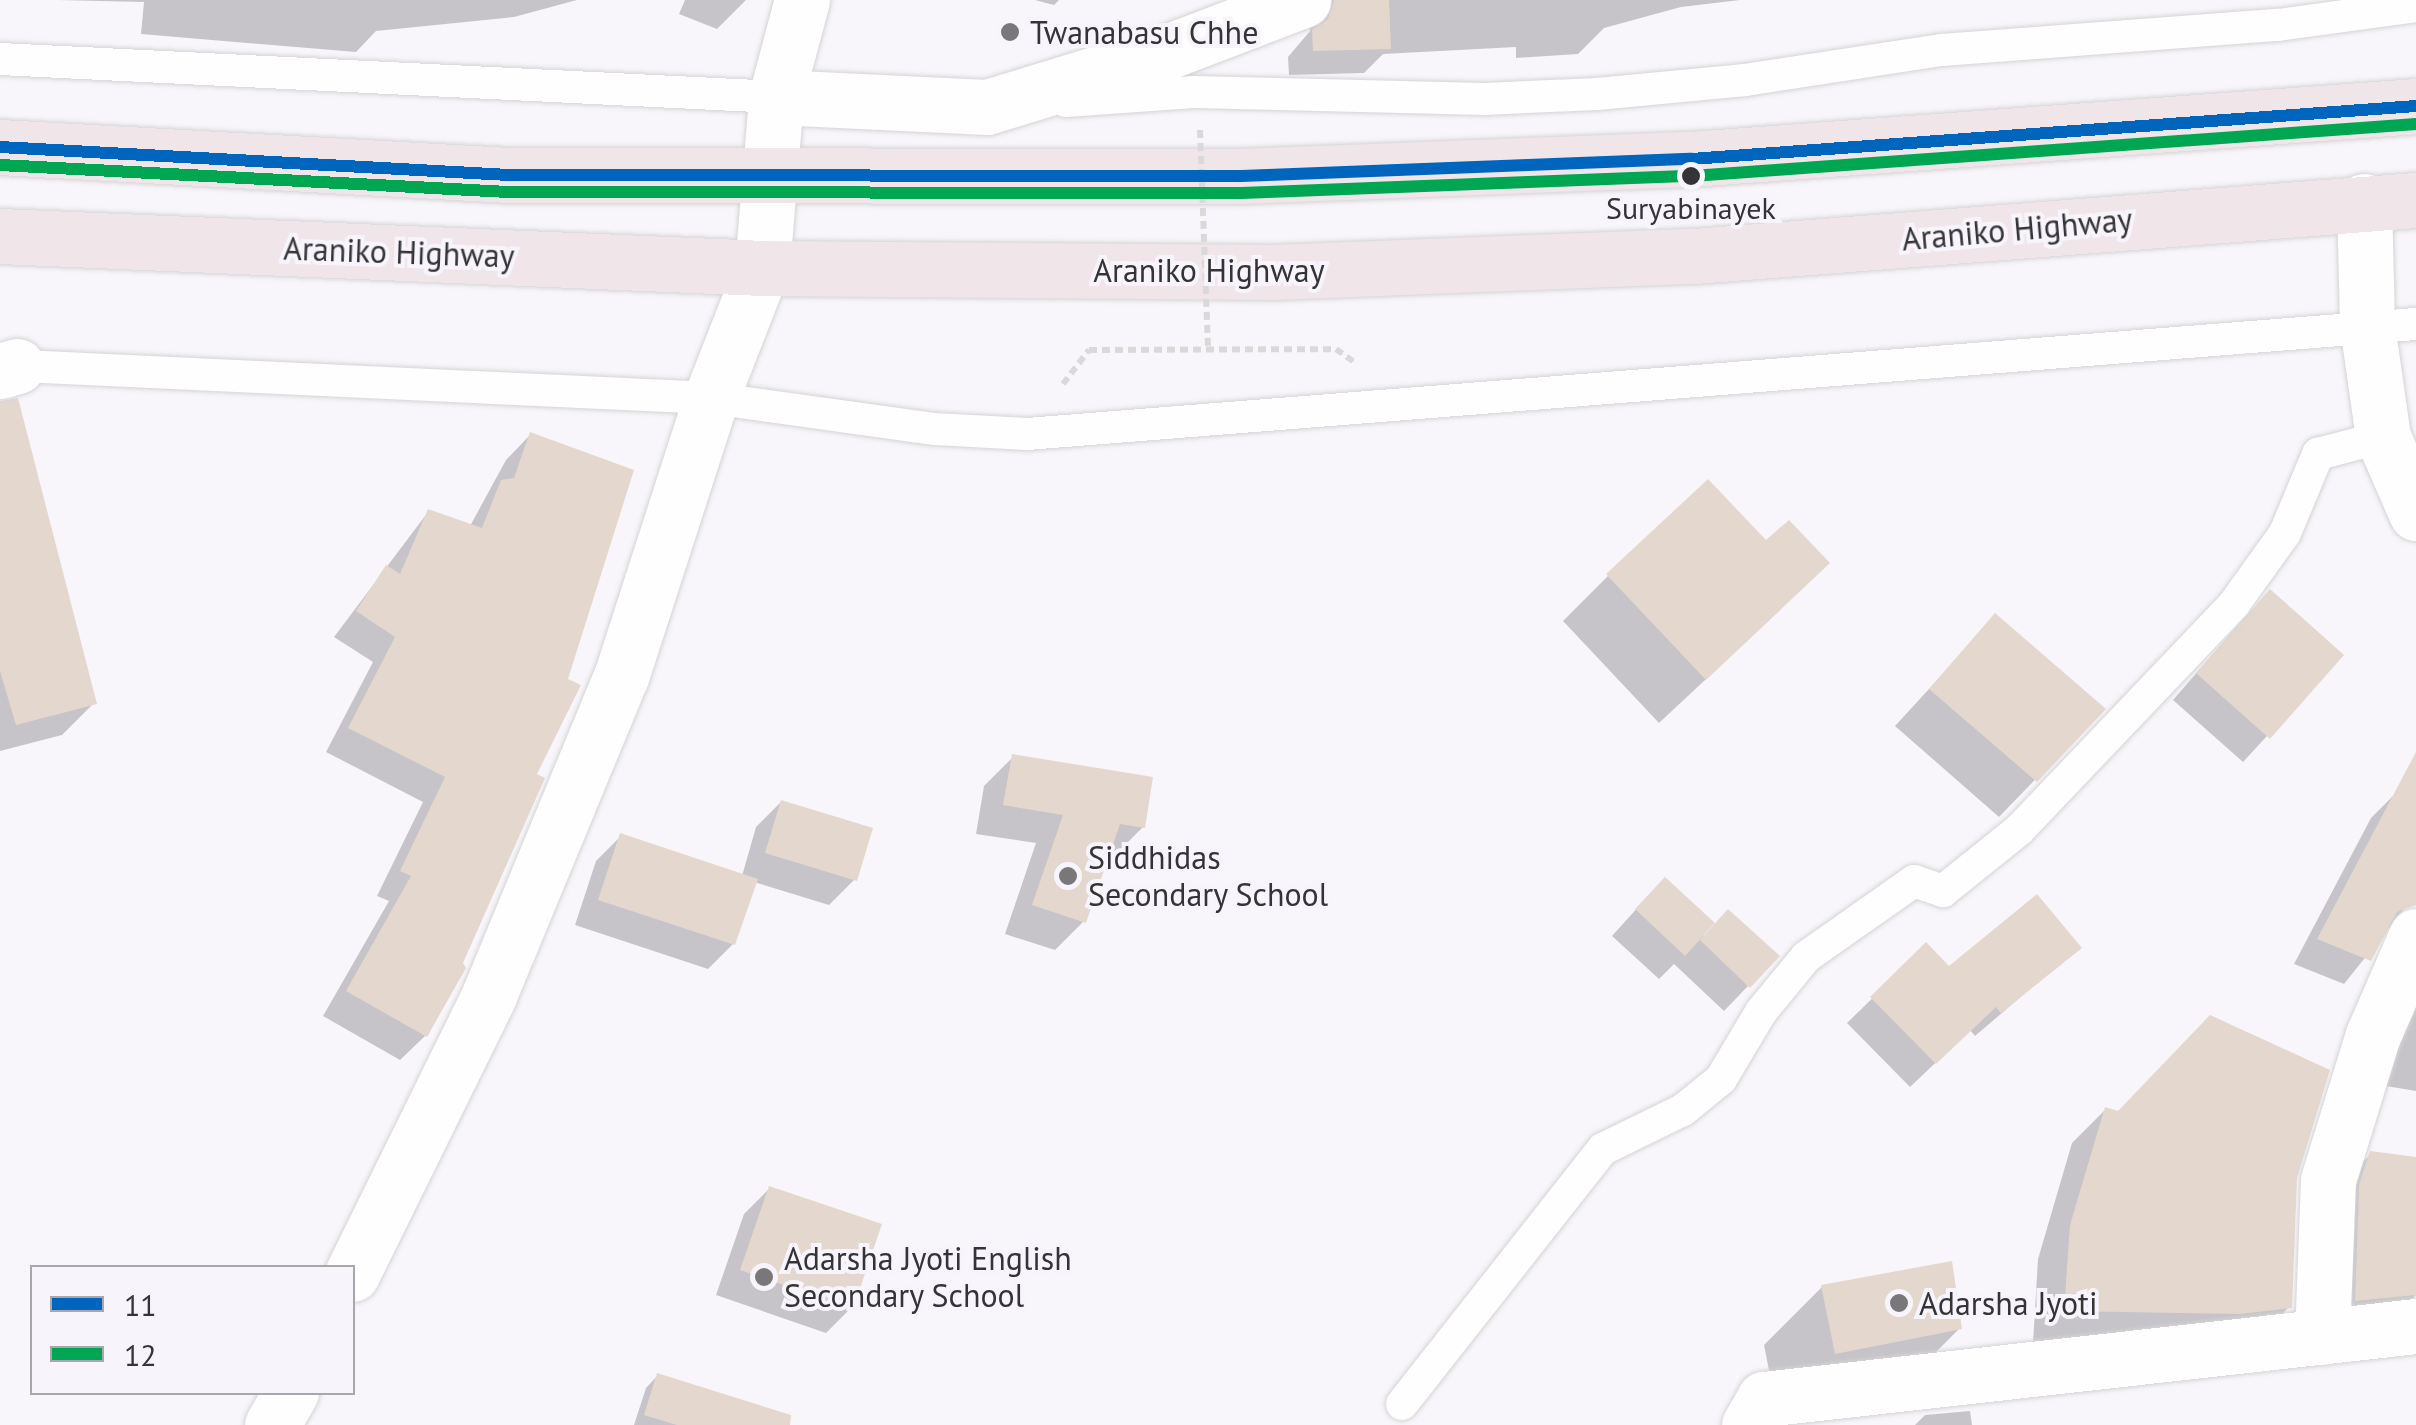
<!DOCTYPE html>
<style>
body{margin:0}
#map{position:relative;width:2416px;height:1425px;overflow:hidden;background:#f8f6fa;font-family:"PT Sans",sans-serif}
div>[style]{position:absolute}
.shadow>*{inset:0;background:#0003}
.building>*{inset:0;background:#e4d8ce}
.path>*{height:6px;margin-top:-3px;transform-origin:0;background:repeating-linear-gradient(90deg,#d9d9da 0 8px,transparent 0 13px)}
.roads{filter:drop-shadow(0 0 2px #d4d3d5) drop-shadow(0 0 2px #d4d3d5)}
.service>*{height:32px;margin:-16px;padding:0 16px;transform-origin:16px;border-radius:16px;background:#fefefe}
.minor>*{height:55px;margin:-27.5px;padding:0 27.5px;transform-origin:27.5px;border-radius:27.5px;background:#fefefe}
.tertiary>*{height:55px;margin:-27.5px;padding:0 27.5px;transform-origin:27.5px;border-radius:27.5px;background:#fefefe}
.secondary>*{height:55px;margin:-27.5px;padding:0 27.5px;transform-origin:27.5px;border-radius:27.5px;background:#fefefe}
.trunk>*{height:55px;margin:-27.5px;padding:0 27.5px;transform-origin:27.5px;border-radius:27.5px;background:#f0e6ea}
.path-bridge>*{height:6px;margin-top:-3px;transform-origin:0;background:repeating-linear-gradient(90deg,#d9d9da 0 8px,transparent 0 13px)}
.bus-1>*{height:12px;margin:-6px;padding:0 6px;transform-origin:6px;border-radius:6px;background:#0065bd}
.bus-2>*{height:12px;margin:-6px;padding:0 6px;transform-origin:6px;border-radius:6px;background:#00a651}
.dots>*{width:28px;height:28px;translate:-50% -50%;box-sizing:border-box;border:5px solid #f7f5fb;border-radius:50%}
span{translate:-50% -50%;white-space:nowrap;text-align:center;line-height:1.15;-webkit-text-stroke:8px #f7f5fb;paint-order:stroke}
.bus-label{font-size:30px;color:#343335}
.poi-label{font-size:32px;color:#343335}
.left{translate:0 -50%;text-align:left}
.street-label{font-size:32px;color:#343335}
.legend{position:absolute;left:30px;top:1265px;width:325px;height:130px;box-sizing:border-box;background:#f7f5fb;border:2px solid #a9a7ac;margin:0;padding:12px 18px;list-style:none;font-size:30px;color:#343335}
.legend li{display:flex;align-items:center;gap:20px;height:50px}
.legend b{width:50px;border:2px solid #a9a7ac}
</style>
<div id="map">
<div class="shadow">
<i style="clip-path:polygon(57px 0,577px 0,514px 17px,376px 31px,356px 52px,141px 34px,144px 2px)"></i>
<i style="clip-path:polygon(685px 0,746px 0,717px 29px,679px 14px)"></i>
<i style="clip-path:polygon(1035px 0,1059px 0,1054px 5px)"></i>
<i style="clip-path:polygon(1292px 0,1740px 0,1681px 7px,1604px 28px,1578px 54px,1516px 58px,1516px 47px,1383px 54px,1364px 73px,1289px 75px,1288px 57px,1310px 31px,1308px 13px)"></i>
<i style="clip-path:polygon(0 432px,94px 703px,62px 735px,0 751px)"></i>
<i style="clip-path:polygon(530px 435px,533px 776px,425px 1036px,400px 1060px,323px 1016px,389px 901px,377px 896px,423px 802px,326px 752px,373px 662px,334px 637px,428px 512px,470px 526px,506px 460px)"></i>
<i style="clip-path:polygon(1608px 576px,1781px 609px,1659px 723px,1563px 621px)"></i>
<i style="clip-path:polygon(1995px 617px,2102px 710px,1999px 817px,1895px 726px)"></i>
<i style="clip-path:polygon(2245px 617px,2341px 656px,2243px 762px,2173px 700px)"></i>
<i style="clip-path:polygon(1013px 757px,1143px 827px,1114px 856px,1107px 855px,1084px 921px,1055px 950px,1005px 934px,1036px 843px,976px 834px,984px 786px)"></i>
<i style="clip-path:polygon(2397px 792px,2416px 797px,2416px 886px,2408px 904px,2344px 984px,2294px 964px,2371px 818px)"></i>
<i style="clip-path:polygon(781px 802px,854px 880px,829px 905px,754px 882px,733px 944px,708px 969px,575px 925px,596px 861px,621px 836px,742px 876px,756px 827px)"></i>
<i style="clip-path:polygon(1640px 905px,1702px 933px,1748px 986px,1724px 1011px,1674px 964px,1659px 979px,1612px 936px)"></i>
<i style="clip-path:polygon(1926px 946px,1949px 969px,2078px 948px,1975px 1036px,1970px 1030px,1910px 1087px,1847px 1023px)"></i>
<i style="clip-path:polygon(2416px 987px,2416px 1091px,2356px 1081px)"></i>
<i style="clip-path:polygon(2105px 1110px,2294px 1178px,2289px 1307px,2256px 1341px,2033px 1343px,2038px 1259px,2072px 1143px)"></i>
<i style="clip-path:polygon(2371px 1154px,2416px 1160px,2416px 1295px,2394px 1317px,2334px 1322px,2348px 1176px)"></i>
<i style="clip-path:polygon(769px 1189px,851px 1308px,826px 1333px,716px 1295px,744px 1214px)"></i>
<i style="clip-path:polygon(1822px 1287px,1960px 1328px,1901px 1387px,1777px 1411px,1764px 1345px)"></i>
<i style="clip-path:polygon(658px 1375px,718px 1425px,634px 1425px,646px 1388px)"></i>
<i style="clip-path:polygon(1970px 1411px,1972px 1425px,1915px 1425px,1925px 1415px)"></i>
</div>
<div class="building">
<i style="clip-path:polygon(1334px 0,1389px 0,1391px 49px,1313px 51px,1312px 30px,1328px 19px)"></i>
<i style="clip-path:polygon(18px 398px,97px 704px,16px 725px,0 671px,0 401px)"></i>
<i style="clip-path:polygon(530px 432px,634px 470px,568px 679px,581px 685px,537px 774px,545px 778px,463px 963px,466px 968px,427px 1037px,346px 991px,411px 876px,400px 871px,445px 777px,348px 728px,395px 637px,356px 611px,386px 565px,400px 574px,428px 509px,482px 528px,501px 480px,514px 478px)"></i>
<i style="clip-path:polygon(1708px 479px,1766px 540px,1789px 520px,1830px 563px,1706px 680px,1606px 574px)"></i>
<i style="clip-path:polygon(2270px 589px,2344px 655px,2270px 739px,2196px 673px)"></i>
<i style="clip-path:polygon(1995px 613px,2106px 709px,2037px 782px,1929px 689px)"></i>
<i style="clip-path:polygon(2416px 752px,2416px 905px,2397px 912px,2371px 961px,2317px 939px)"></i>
<i style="clip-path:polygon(1012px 754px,1153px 777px,1145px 828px,1120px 824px,1086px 923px,1032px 905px,1063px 815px,1003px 805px)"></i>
<i style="clip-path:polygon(781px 800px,873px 828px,857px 881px,765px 853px)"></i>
<i style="clip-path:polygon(620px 833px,758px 879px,735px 945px,598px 900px)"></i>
<i style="clip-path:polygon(1665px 877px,1715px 923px,1685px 956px,1635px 909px)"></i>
<i style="clip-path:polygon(2037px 894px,2082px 948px,2001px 1013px,1996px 1007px,1936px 1064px,1870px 997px,1926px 942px,1949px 966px)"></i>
<i style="clip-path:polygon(1728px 909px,1780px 956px,1750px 988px,1700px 940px)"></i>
<i style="clip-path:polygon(2210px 1015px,2330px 1070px,2297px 1178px,2292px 1308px,2240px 1314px,2064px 1311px,2070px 1225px,2105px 1107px,2118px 1111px)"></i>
<i style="clip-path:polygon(2370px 1151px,2416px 1157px,2416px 1295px,2355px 1301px,2359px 1185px)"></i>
<i style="clip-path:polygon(769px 1186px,882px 1224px,853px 1309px,740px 1270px)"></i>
<i style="clip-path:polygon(1952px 1261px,1962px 1329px,1835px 1354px,1821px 1285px)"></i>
<i style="clip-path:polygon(657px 1373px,791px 1415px,790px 1425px,677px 1425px,644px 1415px)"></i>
</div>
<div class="path">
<i style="left:1063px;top:384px;width:43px;rotate:-52.6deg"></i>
<i style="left:1089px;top:350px;width:247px;rotate:-0.2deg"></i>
<i style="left:1336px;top:349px;width:22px;rotate:36deg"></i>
</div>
<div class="roads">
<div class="service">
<i style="left:0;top:59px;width:777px;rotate:2.8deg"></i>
<i style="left:1066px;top:101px;width:128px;rotate:-4deg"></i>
<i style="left:1194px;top:92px;width:291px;rotate:1.4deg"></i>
<i style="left:1485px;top:99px;width:112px;rotate:-2.6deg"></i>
<i style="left:1597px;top:94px;width:149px;rotate:-5.4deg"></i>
<i style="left:1745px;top:80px;width:199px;rotate:-8.7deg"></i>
<i style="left:1942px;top:50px;width:337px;rotate:-4.3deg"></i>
<i style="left:2278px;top:25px;width:139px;rotate:-7.8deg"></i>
<i style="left:0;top:365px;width:712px;rotate:2.66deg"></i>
<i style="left:711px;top:398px;width:226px;rotate:7.9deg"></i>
<i style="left:935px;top:429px;width:92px;rotate:3.1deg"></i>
<i style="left:1027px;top:434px;width:1393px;rotate:-4.53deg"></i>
<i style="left:1402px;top:1404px;width:325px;rotate:-51.8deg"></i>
<i style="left:1603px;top:1149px;width:89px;rotate:-26deg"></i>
<i style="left:1683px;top:1110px;width:49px;rotate:-39.2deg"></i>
<i style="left:1721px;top:1079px;width:78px;rotate:-59.2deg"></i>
<i style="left:1761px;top:1012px;width:71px;rotate:-50.7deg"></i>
<i style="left:1806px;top:957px;width:132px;rotate:-35.1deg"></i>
<i style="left:1914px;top:881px;width:31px;rotate:19deg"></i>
<i style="left:1943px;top:891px;width:97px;rotate:-38.8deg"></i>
<i style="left:2019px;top:830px;width:312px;rotate:-46.4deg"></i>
<i style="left:2234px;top:604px;width:87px;rotate:-54.3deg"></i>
<i style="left:2285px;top:533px;width:86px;rotate:-67.3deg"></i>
<i style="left:2318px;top:454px;width:67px;rotate:-14.7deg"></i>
</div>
<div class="minor">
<i style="left:802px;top:0;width:100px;rotate:105deg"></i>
<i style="left:776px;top:97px;width:211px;rotate:2.7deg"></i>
<i style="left:987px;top:107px;width:188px;rotate:-17deg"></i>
<i style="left:1167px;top:52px;width:146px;rotate:-20.9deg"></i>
<i style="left:2364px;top:201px;width:124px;rotate:88.6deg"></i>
<i style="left:2367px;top:325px;width:113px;rotate:81.9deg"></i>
<i style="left:2383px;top:437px;width:83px;rotate:66.5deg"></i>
<i style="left:0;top:371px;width:18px;rotate:-16deg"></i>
<i style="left:2322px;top:1337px;width:157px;rotate:-87.8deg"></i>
<i style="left:2328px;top:1180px;width:152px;rotate:-72.8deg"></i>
<i style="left:2373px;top:1035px;width:108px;rotate:-66.5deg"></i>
<i style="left:1749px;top:1425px;width:30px;rotate:-60deg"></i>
<i style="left:1764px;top:1399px;width:656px;rotate:-6.39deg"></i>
</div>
<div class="tertiary">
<i style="left:762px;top:268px;width:172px;rotate:-85.3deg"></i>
</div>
<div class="secondary">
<i style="left:352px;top:1274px;width:311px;rotate:-63.8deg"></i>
<i style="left:489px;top:995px;width:344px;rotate:-67.5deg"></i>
<i style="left:621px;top:677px;width:293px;rotate:-72.1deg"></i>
<i style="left:711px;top:398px;width:140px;rotate:-68.6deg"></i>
<i style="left:272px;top:1425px;width:38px;rotate:-60deg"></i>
</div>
<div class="trunk">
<i style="left:0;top:147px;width:510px;rotate:3.15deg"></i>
<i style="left:509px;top:175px;width:732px;rotate:0.08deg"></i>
<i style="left:1241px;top:176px;width:450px;rotate:-2.2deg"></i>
<i style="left:1691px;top:159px;width:727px;rotate:-4.18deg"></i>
<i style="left:0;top:236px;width:763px;rotate:2.4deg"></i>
<i style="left:762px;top:268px;width:511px;rotate:0.45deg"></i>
<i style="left:1273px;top:272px;width:421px;rotate:-2.2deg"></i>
<i style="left:1694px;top:256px;width:724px;rotate:-4.44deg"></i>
</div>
</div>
<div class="path-bridge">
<i style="left:1200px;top:130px;width:220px;rotate:87.9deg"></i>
</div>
<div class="bus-1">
<i style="left:0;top:147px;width:510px;rotate:3.15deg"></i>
<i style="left:509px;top:175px;width:732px;rotate:0.08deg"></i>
<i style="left:1241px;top:176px;width:450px;rotate:-2.2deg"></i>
<i style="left:1691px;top:159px;width:727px;rotate:-4.18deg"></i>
</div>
<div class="bus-2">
<i style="left:0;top:165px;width:510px;rotate:3.04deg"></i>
<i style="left:509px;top:192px;width:732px;rotate:0.08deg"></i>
<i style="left:1241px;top:193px;width:451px;rotate:-2.2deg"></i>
<i style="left:1692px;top:176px;width:726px;rotate:-4.11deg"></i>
</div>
<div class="dots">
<i style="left:1010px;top:32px;background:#79777a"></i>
<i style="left:1691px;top:176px;background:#343335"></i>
<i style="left:1068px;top:876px;background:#79777a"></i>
<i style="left:764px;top:1277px;background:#79777a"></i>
<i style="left:1899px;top:1303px;background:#79777a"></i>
</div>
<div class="bus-label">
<span style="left:1691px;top:208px">Suryabinayek</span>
</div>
<div class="poi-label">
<span class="left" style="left:1030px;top:32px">Twanabasu Chhe</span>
<span class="left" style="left:1088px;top:876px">Siddhidas<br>Secondary School</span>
<span class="left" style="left:784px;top:1277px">Adarsha Jyoti English<br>Secondary School</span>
<span class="left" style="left:1919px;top:1303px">Adarsha Jyoti</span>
</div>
<div class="street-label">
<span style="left:2017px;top:229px;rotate:-5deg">Araniko Highway</span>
<span style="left:399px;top:252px;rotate:2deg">Araniko Highway</span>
<span style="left:1209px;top:270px">Araniko Highway</span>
</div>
<ul class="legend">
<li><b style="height:12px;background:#0065bd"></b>11</li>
<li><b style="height:12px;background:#00a651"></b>12</li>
</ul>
</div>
